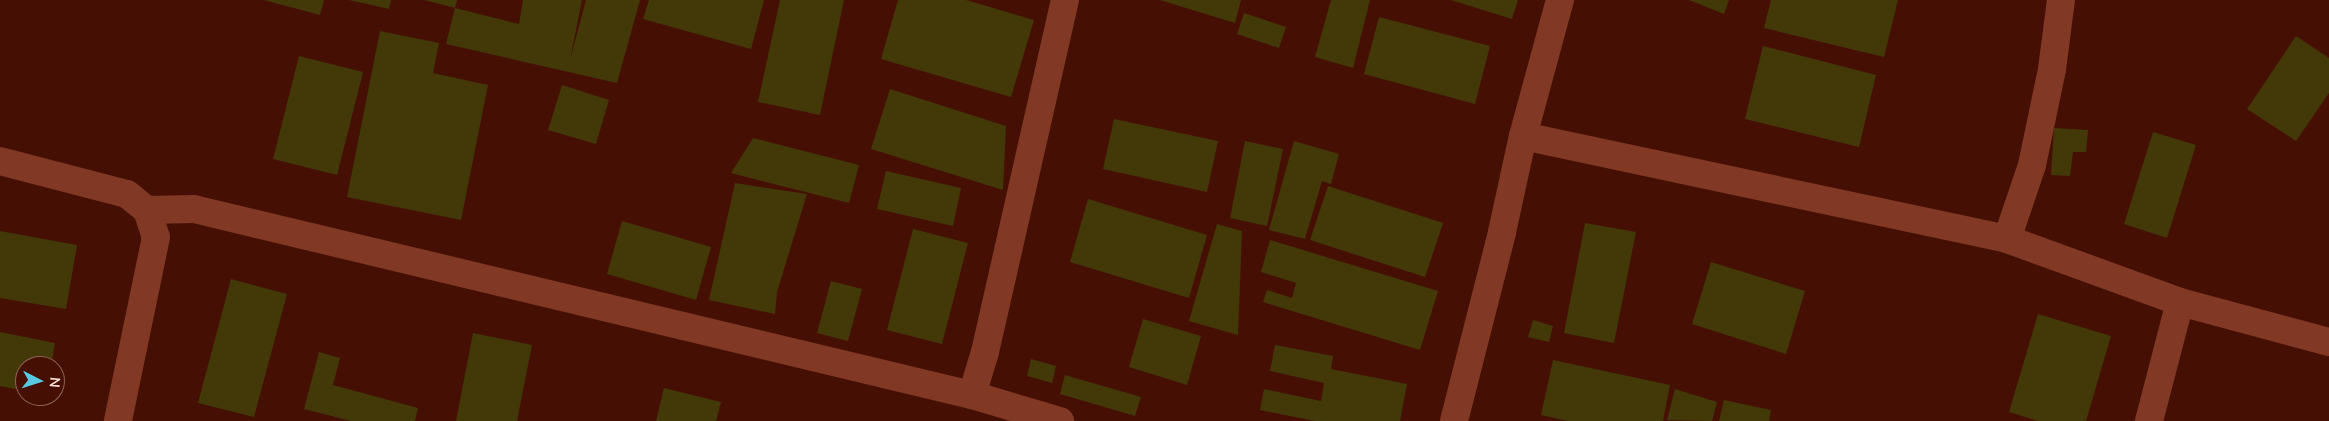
<!DOCTYPE html>
<style>
body{margin:0}
#map{position:relative;width:2329px;height:421px;overflow:hidden;background:#451003;font-family:"Nunito Sans",sans-serif}
div>[style]{position:absolute}
.building>*{inset:0;background:#433808}
.minor>*{height:28px;margin:-14px;padding:0 14px;transform-origin:14px;border-radius:14px;background:#813825}
span{translate:-50% -50%;white-space:nowrap;text-align:center;line-height:1.15;-webkit-text-stroke:5px #451003;paint-order:stroke}
.north{position:absolute;left:15px;top:356px;width:50px;height:50px;box-sizing:border-box;background:#451003;border:1px solid #8e6459;border-radius:50%;rotate:95deg;font-size:14px;font-weight:700;line-height:20px;text-align:center;color:#fce1da}
.north::after{content:'';display:block;margin:auto;width:18px;height:22px;background:#58c9e3;clip-path:polygon(50% 0,100% 100%,50% 72%,0 100%)}
</style>
<div id="map">
<div class="building">
<i style="clip-path:polygon(264px 0,324px 0,320px 15px)"></i>
<i style="clip-path:polygon(349px 0,391px 0,389px 9px)"></i>
<i style="clip-path:polygon(424px 0,457px 0,455px 8px)"></i>
<i style="clip-path:polygon(523px 0,582px 0,570px 60px,586px 0,640px 0,617px 83px,446px 44px,455px 8px,519px 24px)"></i>
<i style="clip-path:polygon(649px 0,764px 0,751px 49px,643px 19px)"></i>
<i style="clip-path:polygon(780px 0,844px 0,820px 115px,758px 102px)"></i>
<i style="clip-path:polygon(898px 0,966px 0,1034px 20px,1011px 97px,881px 59px)"></i>
<i style="clip-path:polygon(1160px 0,1241px 0,1235px 23px)"></i>
<i style="clip-path:polygon(1331px 0,1370px 0,1353px 68px,1315px 57px)"></i>
<i style="clip-path:polygon(1451px 0,1518px 0,1512px 19px)"></i>
<i style="clip-path:polygon(1689px 0,1729px 0,1724px 14px)"></i>
<i style="clip-path:polygon(1771px 0,1898px 0,1884px 57px,1764px 28px)"></i>
<i style="clip-path:polygon(1244px 13px,1286px 27px,1279px 48px,1237px 34px)"></i>
<i style="clip-path:polygon(1379px 17px,1490px 46px,1475px 104px,1364px 74px)"></i>
<i style="clip-path:polygon(380px 31px,439px 43px,433px 73px,488px 85px,461px 220px,347px 197px)"></i>
<i style="clip-path:polygon(2296px 36px,2329px 58px,2329px 93px,2296px 141px,2247px 109px)"></i>
<i style="clip-path:polygon(1763px 46px,1876px 75px,1859px 147px,1745px 119px)"></i>
<i style="clip-path:polygon(299px 56px,363px 72px,337px 175px,273px 159px)"></i>
<i style="clip-path:polygon(562px 85px,609px 100px,596px 144px,548px 130px)"></i>
<i style="clip-path:polygon(890px 89px,1006px 126px,1003px 190px,871px 149px)"></i>
<i style="clip-path:polygon(1114px 119px,1218px 141px,1207px 192px,1103px 169px)"></i>
<i style="clip-path:polygon(2054px 128px,2088px 130px,2086px 152px,2073px 152px,2070px 176px,2051px 175px)"></i>
<i style="clip-path:polygon(2153px 132px,2196px 145px,2167px 238px,2124px 224px)"></i>
<i style="clip-path:polygon(753px 138px,859px 165px,849px 203px,731px 173px)"></i>
<i style="clip-path:polygon(1245px 141px,1283px 149px,1267px 226px,1230px 218px)"></i>
<i style="clip-path:polygon(1294px 141px,1339px 154px,1331px 184px,1322px 181px,1305px 239px,1269px 230px)"></i>
<i style="clip-path:polygon(886px 171px,961px 188px,953px 226px,877px 209px)"></i>
<i style="clip-path:polygon(735px 183px,807px 194px,777px 292px,775px 314px,709px 300px)"></i>
<i style="clip-path:polygon(1328px 186px,1443px 223px,1425px 277px,1310px 240px)"></i>
<i style="clip-path:polygon(1088px 199px,1207px 235px,1189px 298px,1070px 262px)"></i>
<i style="clip-path:polygon(622px 221px,711px 247px,696px 300px,607px 274px)"></i>
<i style="clip-path:polygon(1585px 223px,1636px 232px,1614px 343px,1564px 333px)"></i>
<i style="clip-path:polygon(1217px 224px,1242px 231px,1238px 335px,1189px 321px)"></i>
<i style="clip-path:polygon(913px 229px,968px 243px,942px 344px,887px 330px)"></i>
<i style="clip-path:polygon(0 231px,77px 245px,66px 309px,0 298px)"></i>
<i style="clip-path:polygon(1270px 240px,1438px 291px,1420px 350px,1263px 302px,1267px 290px,1292px 298px,1296px 283px,1261px 272px)"></i>
<i style="clip-path:polygon(1711px 262px,1805px 291px,1786px 354px,1692px 324px)"></i>
<i style="clip-path:polygon(231px 279px,287px 294px,254px 417px,198px 403px)"></i>
<i style="clip-path:polygon(831px 281px,862px 289px,848px 341px,817px 333px)"></i>
<i style="clip-path:polygon(2038px 314px,2111px 336px,2086px 421px,2038px 421px,2009px 412px)"></i>
<i style="clip-path:polygon(1143px 319px,1201px 336px,1187px 385px,1129px 367px)"></i>
<i style="clip-path:polygon(1533px 320px,1553px 326px,1549px 342px,1528px 337px)"></i>
<i style="clip-path:polygon(0 332px,55px 343px,51px 366px,25px 366px,25px 391px,0 386px)"></i>
<i style="clip-path:polygon(473px 333px,532px 345px,517px 421px,456px 421px)"></i>
<i style="clip-path:polygon(1275px 345px,1333px 356px,1331px 369px,1407px 384px,1400px 421px,1315px 421px,1260px 410px,1264px 389px,1321px 401px,1324px 383px,1270px 371px)"></i>
<i style="clip-path:polygon(319px 352px,340px 358px,333px 385px,418px 408px,415px 421px,351px 421px,304px 409px)"></i>
<i style="clip-path:polygon(1031px 359px,1056px 366px,1052px 383px,1027px 376px)"></i>
<i style="clip-path:polygon(1553px 360px,1670px 385px,1663px 421px,1568px 421px,1541px 415px)"></i>
<i style="clip-path:polygon(1065px 375px,1141px 397px,1135px 416px,1060px 394px)"></i>
<i style="clip-path:polygon(664px 388px,721px 402px,716px 421px,656px 421px)"></i>
<i style="clip-path:polygon(1675px 389px,1717px 402px,1712px 421px,1667px 420px)"></i>
<i style="clip-path:polygon(1724px 400px,1771px 410px,1769px 421px,1719px 421px)"></i>
</div>
<div class="minor">
<i style="left:1523px;top:136px;width:495px;rotate:12deg"></i>
<i style="left:2007px;top:239px;width:78px;rotate:-71.3deg"></i>
<i style="left:2032px;top:165px;width:98px;rotate:-78.2deg"></i>
<i style="left:2052px;top:69px;width:70px;rotate:-82.6deg"></i>
<i style="left:0;top:161px;width:131px;rotate:14.6deg"></i>
<i style="left:127px;top:194px;width:26px;rotate:39deg"></i>
<i style="left:147px;top:210px;width:28px;rotate:72deg"></i>
<i style="left:156px;top:237px;width:188px;rotate:101.7deg"></i>
<i style="left:147px;top:210px;width:47px;rotate:-1.2deg"></i>
<i style="left:194px;top:209px;width:800px;rotate:13.45deg"></i>
<i style="left:972px;top:395px;width:92px;rotate:16.5deg"></i>
<i style="left:2007px;top:239px;width:184px;rotate:20deg"></i>
<i style="left:2180px;top:302px;width:154px;rotate:15deg"></i>
<i style="left:972px;top:395px;width:45px;rotate:-73.2deg"></i>
<i style="left:985px;top:352px;width:361px;rotate:-77.2deg"></i>
<i style="left:1454px;top:421px;width:195px;rotate:-75.7deg"></i>
<i style="left:1502px;top:232px;width:98px;rotate:-77.7deg"></i>
<i style="left:1523px;top:136px;width:141px;rotate:-74.8deg"></i>
<i style="left:2149px;top:421px;width:123px;rotate:-75.4deg"></i>
</div>
<div class="north">N</div>
</div>
